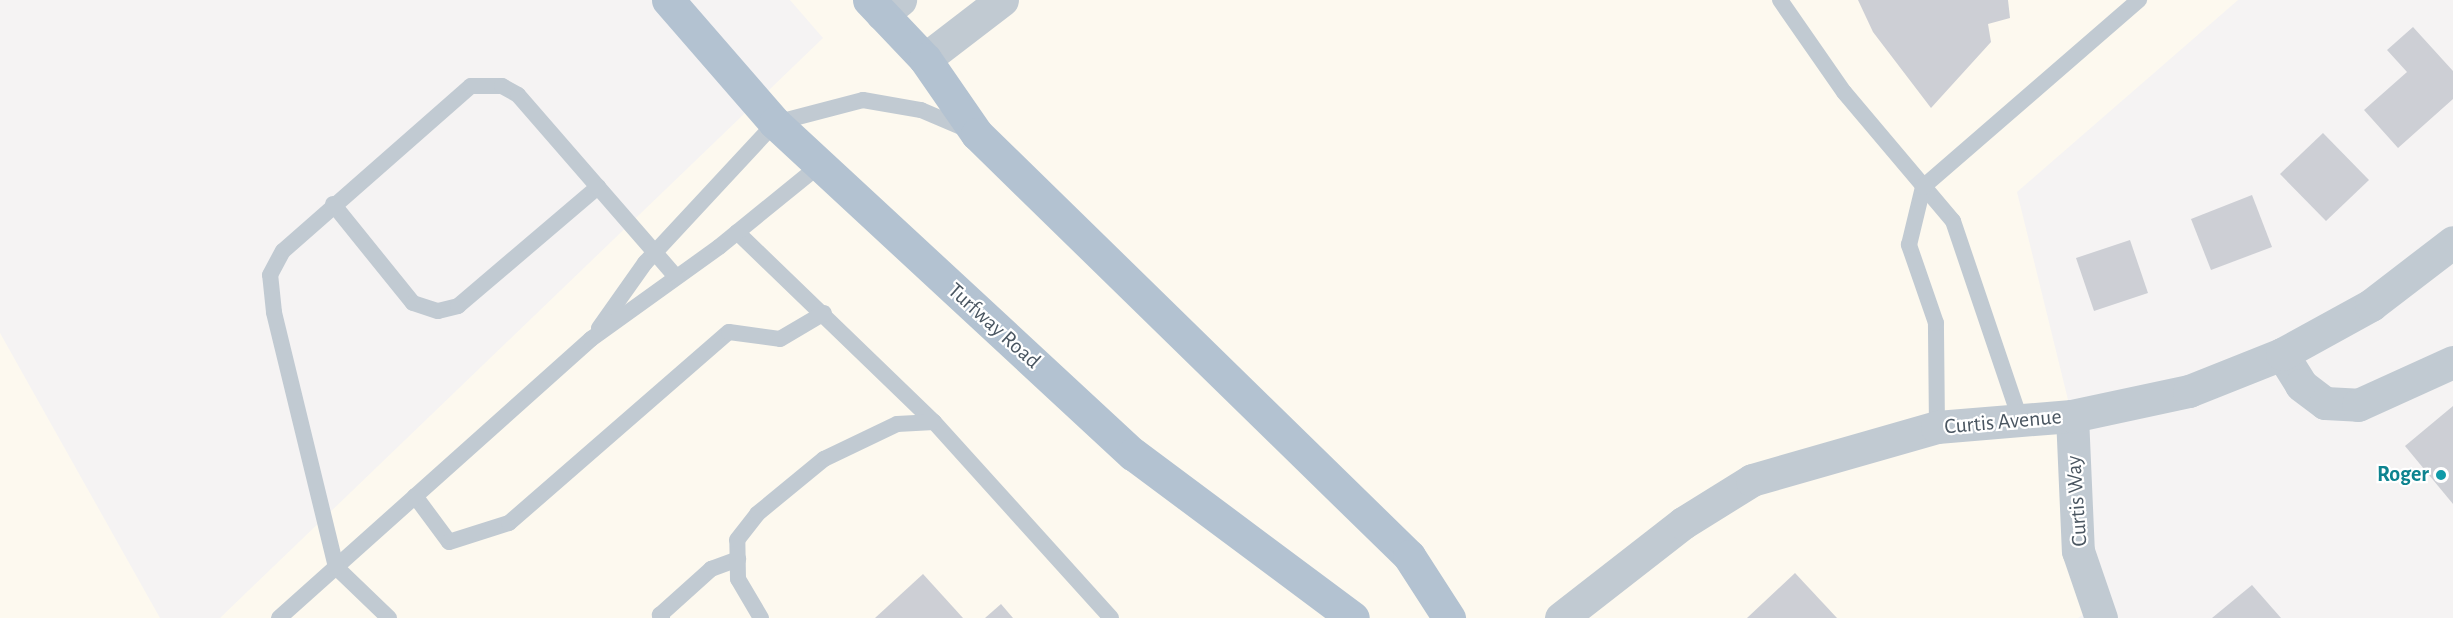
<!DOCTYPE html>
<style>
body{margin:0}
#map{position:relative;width:2453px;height:618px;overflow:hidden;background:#f5f3f3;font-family:"Alegreya Sans",sans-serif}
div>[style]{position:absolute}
.commercial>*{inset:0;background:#fdf9ef}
.building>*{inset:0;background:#cdcfd5}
.lane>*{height:16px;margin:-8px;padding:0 8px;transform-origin:8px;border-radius:8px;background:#c1cad2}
.street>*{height:33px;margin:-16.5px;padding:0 16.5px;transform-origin:16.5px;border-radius:16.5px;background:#c1cad2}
.primary>*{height:33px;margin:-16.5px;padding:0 16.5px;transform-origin:16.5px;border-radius:16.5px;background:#b3c2d1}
.dots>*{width:16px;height:16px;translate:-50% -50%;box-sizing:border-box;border:3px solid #fff;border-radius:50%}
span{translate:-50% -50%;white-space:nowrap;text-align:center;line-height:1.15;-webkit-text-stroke:4.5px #fff;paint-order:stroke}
.street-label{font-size:22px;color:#4a5661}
.culture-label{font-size:22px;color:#0d838f;font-weight:700}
.right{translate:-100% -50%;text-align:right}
</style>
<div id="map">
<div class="commercial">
<i style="clip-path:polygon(790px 0,2238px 0,2017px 192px,2072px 416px,2098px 604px,2078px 618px,220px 618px,823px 38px)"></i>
<i style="clip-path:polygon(0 333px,160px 618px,0 618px)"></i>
</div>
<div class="building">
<i style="clip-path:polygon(1858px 0,2008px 0,2010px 18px,1988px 24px,1991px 42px,1931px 108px,1873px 32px)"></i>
<i style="clip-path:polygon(2413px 27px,2453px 71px,2453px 99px,2398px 148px,2364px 110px,2407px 72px,2387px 50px)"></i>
<i style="clip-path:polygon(2323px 133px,2369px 180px,2326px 221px,2280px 174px)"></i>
<i style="clip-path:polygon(2252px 195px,2272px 247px,2211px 270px,2191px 219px)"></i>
<i style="clip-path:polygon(2130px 240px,2148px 293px,2094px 311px,2076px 258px)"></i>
<i style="clip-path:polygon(2453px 406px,2453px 504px,2405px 446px)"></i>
<i style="clip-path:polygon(1795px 573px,1837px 618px,1747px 618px)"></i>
<i style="clip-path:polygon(923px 574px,963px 618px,875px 618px)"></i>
<i style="clip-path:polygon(2252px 585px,2281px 618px,2212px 618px)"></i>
<i style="clip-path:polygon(1001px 604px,1013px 618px,985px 618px)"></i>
</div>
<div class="lane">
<i style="left:1780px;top:0;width:112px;rotate:55.2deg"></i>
<i style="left:1844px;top:92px;width:169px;rotate:49.8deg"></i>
<i style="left:1953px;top:221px;width:212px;rotate:71.3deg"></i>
<i style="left:333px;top:204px;width:127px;rotate:51.1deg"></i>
<i style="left:413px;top:303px;width:26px;rotate:18deg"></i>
<i style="left:438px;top:311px;width:21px;rotate:-14deg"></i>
<i style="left:458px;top:306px;width:184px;rotate:-40.4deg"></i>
<i style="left:737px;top:232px;width:274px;rotate:44deg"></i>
<i style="left:934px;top:422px;width:264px;rotate:47.9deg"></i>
<i style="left:599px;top:328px;width:80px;rotate:-54.7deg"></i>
<i style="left:645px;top:263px;width:191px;rotate:-47.1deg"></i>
<i style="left:775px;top:123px;width:91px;rotate:-14.6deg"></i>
<i style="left:863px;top:100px;width:59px;rotate:9.8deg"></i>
<i style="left:921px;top:110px;width:51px;rotate:23.1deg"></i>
<i style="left:1937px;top:427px;width:104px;rotate:-90.6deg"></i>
<i style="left:1936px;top:323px;width:83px;rotate:-109.1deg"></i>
<i style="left:1909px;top:245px;width:60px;rotate:-76.4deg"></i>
<i style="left:1923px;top:187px;width:286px;rotate:-40.9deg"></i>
<i style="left:415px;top:496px;width:57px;rotate:53.5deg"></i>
<i style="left:449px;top:542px;width:63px;rotate:-17.6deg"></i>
<i style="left:509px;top:523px;width:291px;rotate:-41deg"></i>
<i style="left:729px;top:332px;width:51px;rotate:7.8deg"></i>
<i style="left:780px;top:339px;width:51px;rotate:-30.6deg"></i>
<i style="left:279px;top:618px;width:419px;rotate:-41.8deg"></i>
<i style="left:591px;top:339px;width:158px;rotate:-35.7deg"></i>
<i style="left:719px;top:247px;width:130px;rotate:-39.1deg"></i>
<i style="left:389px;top:618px;width:74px;rotate:-136.1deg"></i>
<i style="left:336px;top:567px;width:262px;rotate:-103.7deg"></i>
<i style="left:274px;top:312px;width:37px;rotate:-96deg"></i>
<i style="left:270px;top:275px;width:27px;rotate:-62deg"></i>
<i style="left:283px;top:251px;width:250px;rotate:-41.3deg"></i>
<i style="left:471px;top:86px;width:31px"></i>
<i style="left:502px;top:86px;width:18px;rotate:29deg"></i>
<i style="left:518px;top:95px;width:241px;rotate:49deg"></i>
<i style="left:662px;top:618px;width:4px;rotate:-124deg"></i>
<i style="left:660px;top:615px;width:69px;rotate:-42deg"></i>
<i style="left:711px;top:569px;width:29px;rotate:-20deg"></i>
<i style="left:761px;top:618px;width:45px;rotate:-120.5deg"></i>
<i style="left:738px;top:579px;width:39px;rotate:-91deg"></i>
<i style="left:737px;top:540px;width:33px;rotate:-52deg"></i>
<i style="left:757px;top:514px;width:87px;rotate:-39.4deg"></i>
<i style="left:824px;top:459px;width:81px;rotate:-25.6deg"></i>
<i style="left:897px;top:424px;width:37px;rotate:-3deg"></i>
</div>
<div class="street">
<i style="left:882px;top:14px;width:23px;rotate:-38deg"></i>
<i style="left:925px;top:59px;width:97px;rotate:-37.5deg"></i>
<i style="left:2282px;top:354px;width:36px;rotate:58deg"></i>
<i style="left:2301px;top:385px;width:30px;rotate:37deg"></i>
<i style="left:2325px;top:403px;width:33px;rotate:3deg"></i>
<i style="left:2358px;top:405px;width:104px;rotate:-24.4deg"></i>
<i style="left:2072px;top:416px;width:135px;rotate:87.5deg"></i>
<i style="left:2078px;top:551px;width:71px;rotate:71.1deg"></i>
<i style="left:1561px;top:618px;width:155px;rotate:-37.9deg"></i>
<i style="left:1683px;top:523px;width:81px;rotate:-31.9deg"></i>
<i style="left:1752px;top:480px;width:192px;rotate:-16deg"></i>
<i style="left:1937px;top:427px;width:135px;rotate:-4.7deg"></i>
<i style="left:2072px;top:416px;width:120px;rotate:-12.1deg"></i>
<i style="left:2189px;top:391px;width:100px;rotate:-21.7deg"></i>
<i style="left:2282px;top:354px;width:102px;rotate:-28.8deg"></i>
<i style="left:2371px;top:305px;width:103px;rotate:-37.5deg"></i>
</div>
<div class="primary">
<i style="left:668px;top:0;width:163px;rotate:49deg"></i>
<i style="left:775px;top:123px;width:488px;rotate:42.8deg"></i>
<i style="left:1133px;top:454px;width:274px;rotate:36.7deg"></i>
<i style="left:869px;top:0;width:81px;rotate:46.5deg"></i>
<i style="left:925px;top:59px;width:91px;rotate:55.3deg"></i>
<i style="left:977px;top:134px;width:604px;rotate:44.33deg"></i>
<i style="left:1409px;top:556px;width:74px;rotate:57.2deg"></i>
</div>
<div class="dots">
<i style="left:2441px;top:475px;background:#0f9aa8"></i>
</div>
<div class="street-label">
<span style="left:994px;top:326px;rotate:42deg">Turfway Road</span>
<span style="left:2003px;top:422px;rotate:-5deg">Curtis Avenue</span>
<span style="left:2077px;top:501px;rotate:-94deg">Curtis Way</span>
</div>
<div class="culture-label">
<span class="right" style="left:2429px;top:475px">Roger</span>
</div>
</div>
